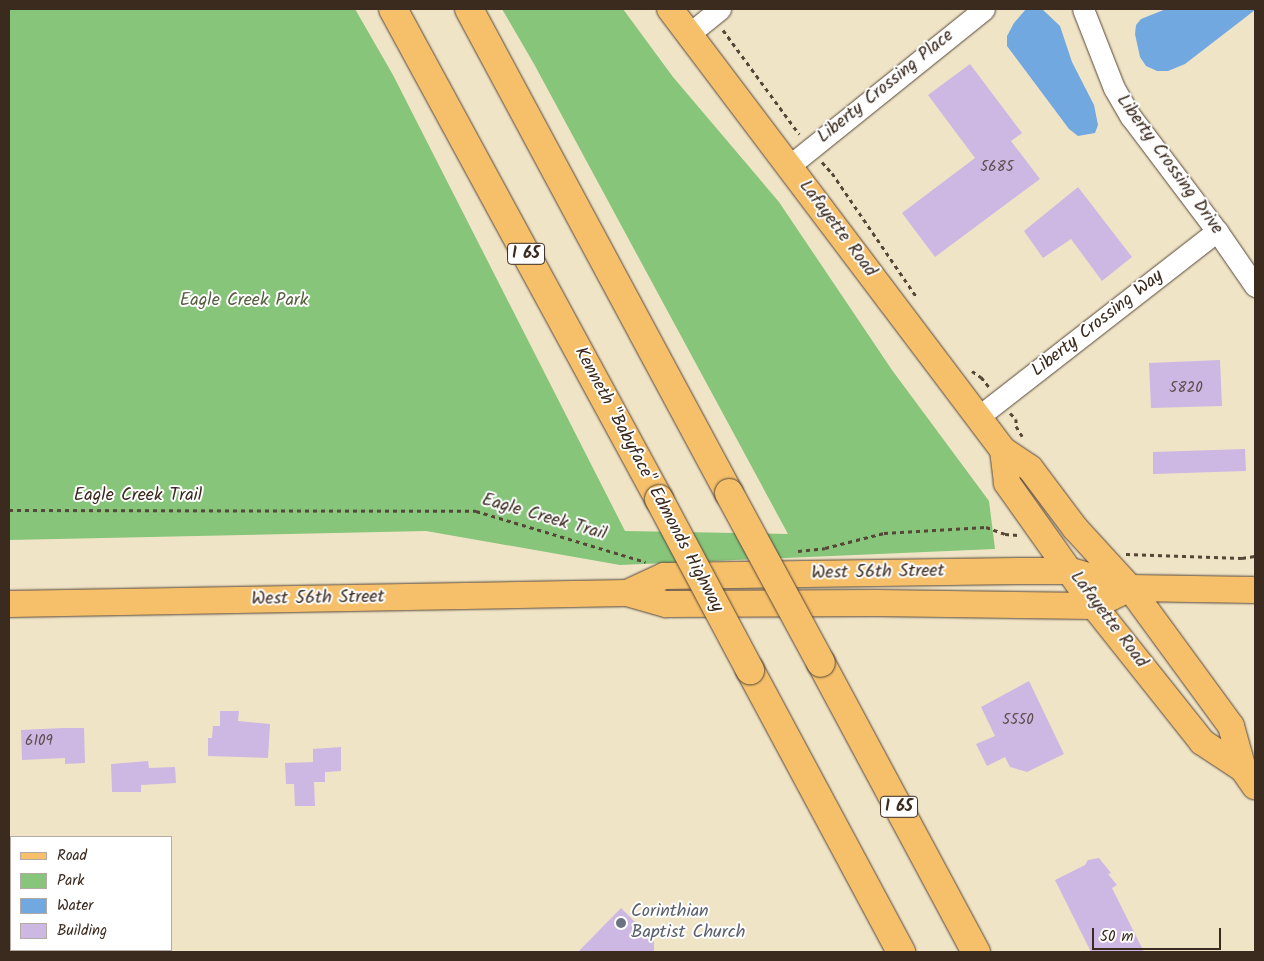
<!DOCTYPE html>
<style>
body{margin:0}
#map{position:relative;width:1264px;height:961px;overflow:hidden;background:#f0e4c7;font-family:Kalam,sans-serif}
div>[style]{position:absolute}
.green>*{inset:0;background:#87c57b}
.water>*{inset:0;background:#72a8e0}
.building>*{inset:0;background:#ccb8e2}
.path>*{height:3px;margin-top:-1.5px;transform-origin:0;background:repeating-linear-gradient(90deg,#564637 0 4px,transparent 0 8px)}
.roads{filter:drop-shadow(0 0 1px #564637) drop-shadow(0 0 1px #564637)}
.minor>*{height:21px;margin:-10.5px;padding:0 10.5px;transform-origin:10.5px;border-radius:10.5px;background:#fff}
.major>*{height:26px;margin:-13px;padding:0 13px;transform-origin:13px;border-radius:13px;background:#f6c06b}
.highway>*{height:28px;margin:-14px;padding:0 14px;transform-origin:14px;border-radius:14px;background:#f6c06b}
.bridges{filter:drop-shadow(0 0 1px #564637) drop-shadow(0 0 1px #564637)}
.highway-bridge>*{height:28px;margin:-14px;padding:0 14px;transform-origin:14px;border-radius:14px;background:#f6c06b}
.dots>*{width:14px;height:14px;translate:-50% -50%;box-sizing:border-box;border:2px solid #fff;border-radius:50%}
span{translate:-50% -50%;white-space:nowrap;text-align:center;line-height:1.15;-webkit-text-stroke:4px #fff;paint-order:stroke}
.number-label{font-size:15px;color:#5f4e4f}
.number-label span{-webkit-text-stroke-width:0}
.shield-label span{padding:1px 4px;background:#fff;border:1px solid;border-radius:4px;-webkit-text-stroke-width:0}
.shield-label{font-size:16px;color:#3b2a1e;font-weight:700}
.street-label{font-size:18px;color:#3b2a1e}
.park-label{font-size:18px;color:#56603f}
.worship-label{font-size:18px;color:#5b616d}
.left{translate:0 -50%;text-align:left}
.frame{position:absolute;inset:0;border:10px solid #3b2a1e;pointer-events:none}
.legend{position:absolute;left:10px;top:836px;width:162px;height:115px;box-sizing:border-box;background:#fff;border:1px solid #b1aaa5;margin:0;padding:6px 9px;list-style:none;font-size:15px;color:#3b2a1e}
.legend li{display:flex;align-items:center;gap:10px;height:25px}
.legend b{width:25px;border:1px solid #b1aaa5}
.scale{position:absolute;left:1092px;top:928px;width:129px;height:22px;box-sizing:border-box;border:2px solid #3b2a1e;border-top:0;padding-left:6px;font-size:15px;line-height:18px;white-space:nowrap;color:#3b2a1e;-webkit-text-stroke:4px #fff;paint-order:stroke}
</style>
<div id="map">
<div class="green">
<i style="clip-path:polygon(9px 9px,355px 9px,393px 75px,625px 531px,788px 534px,534px 64px,502px 9px,623px 9px,673px 77px,779px 202px,892px 370px,989px 501px,995px 549px,620px 565px,426px 531px,9px 540px)"></i>
</div>
<div class="water">
<i style="clip-path:polygon(1026px 9px,1042px 9px,1060px 26px,1072px 62px,1094px 105px,1098px 125px,1095px 133px,1078px 136px,1069px 129px,1007px 46px,1007px 36px,1014px 23px)"></i>
<i style="clip-path:polygon(1166px 9px,1255px 9px,1255px 10px,1185px 64px,1168px 71px,1157px 71px,1146px 66px,1140px 57px,1135px 34px,1136px 25px,1141px 19px)"></i>
</div>
<div class="building">
<i style="clip-path:polygon(970px 64px,1022px 133px,1011px 141px,1040px 179px,935px 257px,902px 213px,975px 158px,928px 95px)"></i>
<i style="clip-path:polygon(1078px 187px,1132px 257px,1102px 281px,1071px 239px,1043px 258px,1024px 231px)"></i>
<i style="clip-path:polygon(1220px 360px,1222px 406px,1151px 408px,1149px 363px)"></i>
<i style="clip-path:polygon(1245px 449px,1246px 471px,1153px 474px,1153px 452px)"></i>
<i style="clip-path:polygon(1029px 681px,1064px 754px,1027px 772px,1010px 767px,1005px 757px,987px 766px,976px 744px,995px 736px,981px 707px)"></i>
<i style="clip-path:polygon(220px 711px,239px 711px,238px 721px,270px 724px,268px 758px,208px 756px,208px 738px,212px 738px,213px 726px,220px 726px)"></i>
<i style="clip-path:polygon(63px 728px,84px 728px,85px 763px,65px 764px,65px 758px,22px 760px,21px 730px)"></i>
<i style="clip-path:polygon(341px 747px,341px 771px,325px 772px,325px 782px,314px 782px,315px 806px,295px 806px,294px 784px,286px 784px,285px 763px,313px 762px,313px 749px)"></i>
<i style="clip-path:polygon(148px 761px,149px 768px,175px 767px,176px 783px,141px 785px,141px 792px,112px 792px,111px 764px)"></i>
<i style="clip-path:polygon(1099px 858px,1111px 873px,1108px 874px,1117px 885px,1112px 888px,1144px 952px,1091px 952px,1055px 880px,1085px 865px,1088px 860px)"></i>
<i style="clip-path:polygon(621px 908px,654px 941px,654px 952px,578px 952px)"></i>
</div>
<div class="path">
<i style="left:723px;top:30px;width:129px;rotate:53.8deg"></i>
<i style="left:822px;top:162px;width:15px;rotate:48deg"></i>
<i style="left:832px;top:173px;width:149px;rotate:55.7deg"></i>
<i style="left:972px;top:371px;width:11px;rotate:34deg"></i>
<i style="left:981px;top:377px;width:13px;rotate:51deg"></i>
<i style="left:1010px;top:413px;width:8px;rotate:45deg"></i>
<i style="left:1016px;top:419px;width:7px;rotate:90deg"></i>
<i style="left:1016px;top:426px;width:12px;rotate:59deg"></i>
<i style="left:9px;top:510px;width:467px;rotate:0.1deg"></i>
<i style="left:476px;top:511px;width:177px;rotate:16.7deg"></i>
<i style="left:798px;top:551px;width:27px;rotate:-6deg"></i>
<i style="left:825px;top:548px;width:61px;rotate:-14.3deg"></i>
<i style="left:884px;top:533px;width:102px;rotate:-3.4deg"></i>
<i style="left:986px;top:527px;width:20px;rotate:20deg"></i>
<i style="left:1005px;top:534px;width:13px;rotate:4deg"></i>
<i style="left:1126px;top:554px;width:116px;rotate:2deg"></i>
<i style="left:1242px;top:558px;width:13px;rotate:-9deg"></i>
</div>
<div class="roads">
<div class="minor">
<i style="left:1083px;top:9px;width:85px;rotate:68.6deg"></i>
<i style="left:1114px;top:88px;width:34px;rotate:60deg"></i>
<i style="left:1131px;top:117px;width:143px;rotate:53deg"></i>
<i style="left:1217px;top:231px;width:67px;rotate:55.4deg"></i>
<i style="left:689px;top:34px;width:40px;rotate:-39deg"></i>
<i style="left:789px;top:166px;width:250px;rotate:-38.8deg"></i>
<i style="left:978px;top:417px;width:303px;rotate:-37.9deg"></i>
</div>
<div class="major">
<i style="left:670px;top:9px;width:553px;rotate:52.94deg"></i>
<i style="left:1003px;top:450px;width:32px;rotate:34deg"></i>
<i style="left:1030px;top:468px;width:75px;rotate:53.1deg"></i>
<i style="left:1075px;top:528px;width:81px;rotate:47.5deg"></i>
<i style="left:1130px;top:588px;width:171px;rotate:53.8deg"></i>
<i style="left:1231px;top:726px;width:45px;rotate:74.4deg"></i>
<i style="left:1003px;top:450px;width:33px;rotate:83deg"></i>
<i style="left:1007px;top:483px;width:151px;rotate:54.7deg"></i>
<i style="left:1094px;top:606px;width:174px;rotate:51.5deg"></i>
<i style="left:1202px;top:742px;width:49px;rotate:33.4deg"></i>
<i style="left:1243px;top:769px;width:21px;rotate:55deg"></i>
<i style="left:627px;top:593px;width:41px;rotate:-24.7deg"></i>
<i style="left:664px;top:576px;width:354px;rotate:-0.8deg"></i>
<i style="left:1018px;top:571px;width:53px"></i>
<i style="left:1071px;top:571px;width:61px;rotate:16.1deg"></i>
<i style="left:1130px;top:588px;width:125px;rotate:0.9deg"></i>
<i style="left:9px;top:604px;width:618px;rotate:-1.02deg"></i>
<i style="left:627px;top:593px;width:41px;rotate:15.8deg"></i>
<i style="left:666px;top:604px;width:210px;rotate:-0.3deg"></i>
<i style="left:876px;top:603px;width:218px;rotate:0.8deg"></i>
<i style="left:1094px;top:606px;width:40px;rotate:-26.6deg"></i>
</div>
<div class="highway">
<i style="left:393px;top:9px;width:558px;rotate:61.5deg"></i>
<i style="left:469px;top:9px;width:549px;rotate:61.76deg"></i>
<i style="left:821px;top:663px;width:328px;rotate:61.8deg"></i>
<i style="left:750px;top:670px;width:320px;rotate:61.8deg"></i>
</div>
</div>
<div class="bridges">
<div class="highway-bridge">
<i style="left:729px;top:493px;width:193px;rotate:61.6deg"></i>
<i style="left:659px;top:499px;width:194px;rotate:62deg"></i>
</div>
</div>
<div class="dots">
<i style="left:621px;top:923px;background:#6b7280"></i>
</div>
<div class="number-label">
<span style="left:997px;top:168px">5685</span>
<span style="left:1186px;top:389px">5820</span>
<span style="left:1018px;top:721px">5550</span>
<span style="left:39px;top:742px">6109</span>
</div>
<div class="shield-label">
<span style="left:526px;top:254px">I 65</span>
<span style="left:899px;top:807px">I 65</span>
</div>
<div class="street-label">
<span style="left:886px;top:87px;rotate:-39deg">Liberty Crossing Place</span>
<span style="left:1169px;top:165px;rotate:54deg">Liberty Crossing Drive</span>
<span style="left:837px;top:229px;rotate:53deg">Lafayette Road</span>
<span style="left:1098px;top:324px;rotate:-38deg">Liberty Crossing Way</span>
<span style="left:648px;top:480px;rotate:62deg">Kenneth "Babyface" Edmonds Highway</span>
<span style="left:138px;top:496px">Eagle Creek Trail</span>
<span style="left:544px;top:518px;rotate:16deg">Eagle Creek Trail</span>
<span style="left:878px;top:573px;rotate:-1deg">West 56th Street</span>
<span style="left:318px;top:599px;rotate:-1deg">West 56th Street</span>
<span style="left:1108px;top:620px;rotate:53deg">Lafayette Road</span>
</div>
<div class="park-label">
<span style="left:244px;top:301px">Eagle Creek Park</span>
</div>
<div class="worship-label">
<span class="left" style="left:631px;top:923px">Corinthian<br>Baptist Church</span>
</div>
<div class="frame"></div>
<ul class="legend">
<li><b style="height:6px;background:#f6c06b"></b>Road</li>
<li><b style="height:14px;background:#87c57b"></b>Park</li>
<li><b style="height:14px;background:#72a8e0"></b>Water</li>
<li><b style="height:14px;background:#ccb8e2"></b>Building</li>
</ul>
<div class="scale">50 m</div>
</div>
